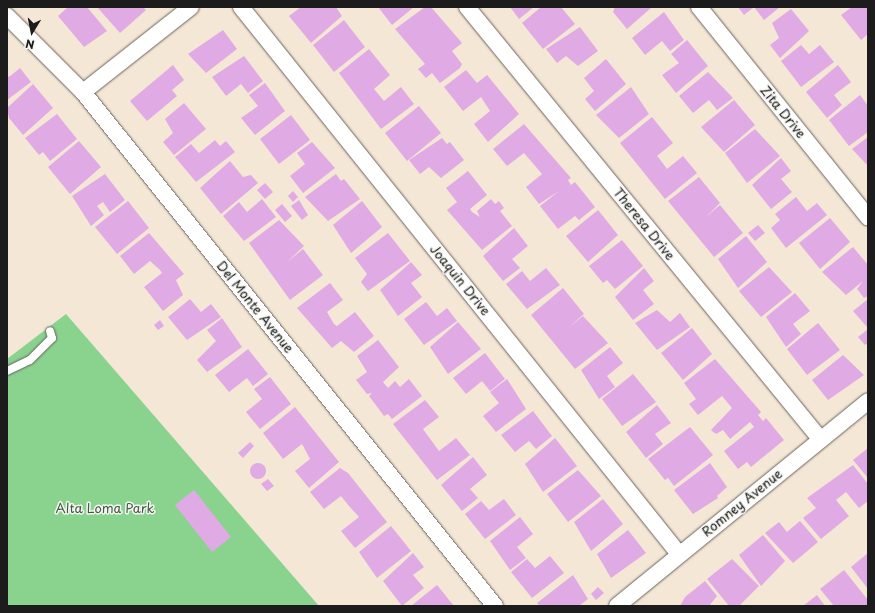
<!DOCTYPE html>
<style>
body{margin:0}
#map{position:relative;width:875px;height:613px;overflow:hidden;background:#f5e7d6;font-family:"Playpen Sans",sans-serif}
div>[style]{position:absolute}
.green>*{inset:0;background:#89d38f}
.building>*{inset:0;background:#e0aae5}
.round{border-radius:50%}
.roads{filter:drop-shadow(0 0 1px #68635d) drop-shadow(0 0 1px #68635d)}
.lane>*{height:8px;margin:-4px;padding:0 4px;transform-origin:4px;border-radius:4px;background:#fff}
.street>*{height:16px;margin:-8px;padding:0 8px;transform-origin:8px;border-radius:8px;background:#fff}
span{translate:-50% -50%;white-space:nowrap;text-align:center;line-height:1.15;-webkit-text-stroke:3px #f6f6f2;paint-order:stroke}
.street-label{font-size:13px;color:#1c1c1c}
.park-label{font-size:13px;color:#425c44}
.frame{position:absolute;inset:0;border:8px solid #1c1c1c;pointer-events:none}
.north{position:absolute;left:12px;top:12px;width:40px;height:40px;-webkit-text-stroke:3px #f6f6f2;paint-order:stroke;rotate:190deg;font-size:11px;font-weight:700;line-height:16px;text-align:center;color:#1c1c1c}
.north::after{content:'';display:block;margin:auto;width:14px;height:18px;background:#1c1c1c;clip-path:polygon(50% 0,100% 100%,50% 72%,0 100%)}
</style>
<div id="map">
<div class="green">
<i style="clip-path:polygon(66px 314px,319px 606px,7px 606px,7px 359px)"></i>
</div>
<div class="building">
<i style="clip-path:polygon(68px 7px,87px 7px,107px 31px,84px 47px,58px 16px)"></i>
<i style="clip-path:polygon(97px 7px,143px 7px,146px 10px,120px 33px)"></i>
<i style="clip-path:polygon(301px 7px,336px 7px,342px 16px,311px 43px,289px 16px)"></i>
<i style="clip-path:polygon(378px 7px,414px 7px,392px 25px)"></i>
<i style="clip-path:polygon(425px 7px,431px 7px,462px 43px,452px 51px,462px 64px,460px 68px,440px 83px,432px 73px,426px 78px,418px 69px,425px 64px,395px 29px)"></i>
<i style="clip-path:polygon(510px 7px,534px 7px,519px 19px)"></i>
<i style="clip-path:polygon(541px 7px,561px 7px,575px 24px,543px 49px,522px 23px)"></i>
<i style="clip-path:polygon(615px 7px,652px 7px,627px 29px,613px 12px)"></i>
<i style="clip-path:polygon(738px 7px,780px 7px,764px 20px,754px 7px,744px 15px)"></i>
<i style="clip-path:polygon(852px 7px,868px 7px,868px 34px,861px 40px,841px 15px)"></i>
<i style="clip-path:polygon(791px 9px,809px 31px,780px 58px,770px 45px,779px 38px,772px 23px)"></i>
<i style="clip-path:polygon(664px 12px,684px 40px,670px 51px,662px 41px,645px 55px,632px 38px)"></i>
<i style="clip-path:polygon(344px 20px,365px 47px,334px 72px,313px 45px)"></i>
<i style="clip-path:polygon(580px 27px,598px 51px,578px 66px,566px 56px,557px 63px,546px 49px)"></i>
<i style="clip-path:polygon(223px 30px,237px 49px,206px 73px,188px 54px)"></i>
<i style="clip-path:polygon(687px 40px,708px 66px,676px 93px,662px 75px,679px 63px,671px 54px)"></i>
<i style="clip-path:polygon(801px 45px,809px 54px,820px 45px,834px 62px,801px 87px,781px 61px)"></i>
<i style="clip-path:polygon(369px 49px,390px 75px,374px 89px,384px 101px,401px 87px,414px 104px,381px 129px,339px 73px)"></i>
<i style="clip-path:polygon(244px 56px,263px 81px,248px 93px,241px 84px,226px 96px,212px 77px)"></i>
<i style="clip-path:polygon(606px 59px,626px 84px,595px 111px,585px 99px,594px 91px,584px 78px)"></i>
<i style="clip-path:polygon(173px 65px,184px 80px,172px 90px,177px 96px,147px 121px,130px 101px)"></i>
<i style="clip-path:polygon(838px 65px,851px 82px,834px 95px,842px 105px,827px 118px,806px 92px)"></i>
<i style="clip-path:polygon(20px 68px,31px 82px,7px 100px,7px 74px,9px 77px)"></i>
<i style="clip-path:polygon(466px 70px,477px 83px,487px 75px,519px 114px,488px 142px,474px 124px,490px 111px,481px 97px,463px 111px,444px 87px)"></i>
<i style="clip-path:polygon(708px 72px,733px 98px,717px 110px,709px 100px,693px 113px,679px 96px)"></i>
<i style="clip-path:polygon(265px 83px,285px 111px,255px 135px,241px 118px,258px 106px,249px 95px)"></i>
<i style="clip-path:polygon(33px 84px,53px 108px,23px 135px,9px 118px,7px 108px)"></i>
<i style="clip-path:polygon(631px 87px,649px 114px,619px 138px,596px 115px)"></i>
<i style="clip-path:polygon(860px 95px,868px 106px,868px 132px,849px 146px,829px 120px)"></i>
<i style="clip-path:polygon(734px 100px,755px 125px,724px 152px,701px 127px)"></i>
<i style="clip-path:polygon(184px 103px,206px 129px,174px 155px,163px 142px,173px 133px,165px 119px)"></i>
<i style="clip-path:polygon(419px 106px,441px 133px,407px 161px,385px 133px)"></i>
<i style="clip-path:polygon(57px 114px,77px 139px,50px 161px,43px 152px,39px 155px,25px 138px)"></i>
<i style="clip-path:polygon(291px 115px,310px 140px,279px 164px,260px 139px)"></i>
<i style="clip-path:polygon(652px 117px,673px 143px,657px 156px,659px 158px,667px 169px,683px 156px,697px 173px,665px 199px,620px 143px)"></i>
<i style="clip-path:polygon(524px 124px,571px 178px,568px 180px,571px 185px,575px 182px,595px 207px,579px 220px,575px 216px,558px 229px,540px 206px,559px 191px,539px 204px,526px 187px,542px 174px,524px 153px,507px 166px,493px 149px)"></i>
<i style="clip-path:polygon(755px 129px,780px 156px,747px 183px,725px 153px)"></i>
<i style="clip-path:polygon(868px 137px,868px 166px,852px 149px)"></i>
<i style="clip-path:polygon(442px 138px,447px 144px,450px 142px,464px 160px,441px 178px,429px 167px,420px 174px,409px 160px)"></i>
<i style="clip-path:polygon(215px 140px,220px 146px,226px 141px,235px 152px,196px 182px,175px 157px,191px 144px,199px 153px)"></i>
<i style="clip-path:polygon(79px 141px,101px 167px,70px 194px,48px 167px)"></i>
<i style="clip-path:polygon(312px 142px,335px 168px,303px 193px,290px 176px,305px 164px,297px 153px)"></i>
<i style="clip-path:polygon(781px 158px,791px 171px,781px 179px,792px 192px,771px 209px,752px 185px)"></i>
<i style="clip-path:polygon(230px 161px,243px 177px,251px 175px,258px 183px,221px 214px,200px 188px)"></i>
<i style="clip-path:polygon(468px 171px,487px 195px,470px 209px,472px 212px,480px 217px,477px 211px,491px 199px,495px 204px,499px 201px,504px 208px,500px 211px,512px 226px,482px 250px,447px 210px,457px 202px,446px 188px)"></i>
<i style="clip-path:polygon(105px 174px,125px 200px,110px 212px,103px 202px,97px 206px,104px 215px,91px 226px,72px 196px)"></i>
<i style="clip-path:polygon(336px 174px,341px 181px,344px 179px,360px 199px,328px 221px,305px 197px)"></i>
<i style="clip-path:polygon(699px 177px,720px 203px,706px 217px,720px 205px,743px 233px,714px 257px,668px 201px)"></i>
<i style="clip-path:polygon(265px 183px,273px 192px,265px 199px,257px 190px)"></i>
<i style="clip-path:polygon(293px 191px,298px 197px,293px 202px,288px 196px)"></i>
<i style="clip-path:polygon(796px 197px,807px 211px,817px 203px,827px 215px,786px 248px,771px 228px,780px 220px,775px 214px)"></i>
<i style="clip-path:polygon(262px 199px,276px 217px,244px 241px,223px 216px,239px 202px,247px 212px)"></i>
<i style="clip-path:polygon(299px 200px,308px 215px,302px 220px,291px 206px)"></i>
<i style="clip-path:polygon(128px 201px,149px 228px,117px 254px,95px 227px)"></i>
<i style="clip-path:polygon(362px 201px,382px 227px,351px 253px,333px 225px)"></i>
<i style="clip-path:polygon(282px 204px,292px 216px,285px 222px,275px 210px)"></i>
<i style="clip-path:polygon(598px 210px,618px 235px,588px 262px,566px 236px)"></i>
<i style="clip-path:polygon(830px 218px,850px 242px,820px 269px,799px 243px)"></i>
<i style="clip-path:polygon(279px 220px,304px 246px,287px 262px,303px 249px,323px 275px,290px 300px,249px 243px)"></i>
<i style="clip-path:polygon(758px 225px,765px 233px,755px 241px,748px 233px)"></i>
<i style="clip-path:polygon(514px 228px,528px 246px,512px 259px,520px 268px,503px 281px,483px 256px)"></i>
<i style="clip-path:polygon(149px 233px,184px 274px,176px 280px,183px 295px,163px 311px,144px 287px,162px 273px,160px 270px,150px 261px,134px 274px,120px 256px)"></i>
<i style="clip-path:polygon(388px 233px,410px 261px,368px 291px,361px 282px,367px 274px,355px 258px)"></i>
<i style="clip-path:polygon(746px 236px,767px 262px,738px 288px,718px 259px)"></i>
<i style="clip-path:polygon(622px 240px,643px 266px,615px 289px,607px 280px,603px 283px,589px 266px)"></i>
<i style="clip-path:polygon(853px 247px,868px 265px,868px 296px,864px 298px,857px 289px,863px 281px,846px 295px,822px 272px)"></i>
<i style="clip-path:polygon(411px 262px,422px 275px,411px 283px,422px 297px,398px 316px,380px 290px)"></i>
<i style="clip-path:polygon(769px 267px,792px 292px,761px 317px,739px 291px)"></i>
<i style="clip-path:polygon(546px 268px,560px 285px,527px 309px,506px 284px,522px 271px,530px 281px)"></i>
<i style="clip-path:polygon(644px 268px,654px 281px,643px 290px,654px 304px,633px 320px,615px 297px)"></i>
<i style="clip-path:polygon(330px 283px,343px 300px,327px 312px,334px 324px,337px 326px,355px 312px,374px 336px,354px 352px,341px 341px,332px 348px,297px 308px)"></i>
<i style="clip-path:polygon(563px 288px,584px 314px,568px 328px,583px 316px,608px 343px,575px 369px,531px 315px)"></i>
<i style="clip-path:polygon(795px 293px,810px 311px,793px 324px,801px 334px,786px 347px,766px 317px)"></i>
<i style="clip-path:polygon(190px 299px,201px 312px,211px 304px,221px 317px,187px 340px,168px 317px)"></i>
<i style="clip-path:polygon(868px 299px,868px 326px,867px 327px,853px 311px)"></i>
<i style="clip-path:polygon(426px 302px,437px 316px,447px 308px,457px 321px,424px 345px,404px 319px)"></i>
<i style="clip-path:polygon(657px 310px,670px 322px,680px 313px,690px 327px,657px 350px,635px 323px)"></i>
<i style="clip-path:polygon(222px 318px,242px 347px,207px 372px,197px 360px,216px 341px,207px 330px)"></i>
<i style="clip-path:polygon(160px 320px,164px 326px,158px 330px,154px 325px)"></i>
<i style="clip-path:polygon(458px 322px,481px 349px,448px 374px,430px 347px)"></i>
<i style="clip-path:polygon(818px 323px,840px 350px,807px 375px,787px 349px)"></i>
<i style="clip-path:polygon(692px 328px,712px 354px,683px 380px,661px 353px)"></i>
<i style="clip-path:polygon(868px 329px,868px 343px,865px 345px,858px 337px)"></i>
<i style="clip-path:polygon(378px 340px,399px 367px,383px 382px,388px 388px,395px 381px,400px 387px,409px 379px,422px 396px,392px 419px,388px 414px,384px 416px,369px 396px,372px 393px,367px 394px,356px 380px,367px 372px,357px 356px)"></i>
<i style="clip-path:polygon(610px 347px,623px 363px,607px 376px,615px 387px,599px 399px,581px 370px)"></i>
<i style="clip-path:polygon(248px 349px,268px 374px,253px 386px,247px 378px,229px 392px,215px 375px)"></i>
<i style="clip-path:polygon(485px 353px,505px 379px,490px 391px,482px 381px,466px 394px,453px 378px)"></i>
<i style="clip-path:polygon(843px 355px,864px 375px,828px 400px,812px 380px)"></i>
<i style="clip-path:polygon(715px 359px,761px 412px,758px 415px,763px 421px,766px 418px,784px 440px,751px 467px,747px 462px,738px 469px,724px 451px,754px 427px,750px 422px,730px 439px,723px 430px,716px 434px,711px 430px,732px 408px,722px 396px,698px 415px,689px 404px,696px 399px,684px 383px)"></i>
<i style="clip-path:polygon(633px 374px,656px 402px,622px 426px,602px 399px)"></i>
<i style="clip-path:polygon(270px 377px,291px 404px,260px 429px,246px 412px,262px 399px,254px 389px)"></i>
<i style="clip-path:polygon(507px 379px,526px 409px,496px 432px,483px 416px,499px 403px,490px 392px)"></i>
<i style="clip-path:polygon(425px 400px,439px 417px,423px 429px,439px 451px,456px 438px,470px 455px,437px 480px,393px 424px)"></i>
<i style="clip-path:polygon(657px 405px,671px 423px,655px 434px,663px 444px,646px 458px,626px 432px)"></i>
<i style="clip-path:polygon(295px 407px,339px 462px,309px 488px,295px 471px,310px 459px,302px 444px,283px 459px,263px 433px)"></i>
<i style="clip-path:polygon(533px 411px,552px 436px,536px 449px,529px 441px,515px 452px,501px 435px)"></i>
<i style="clip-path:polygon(690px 427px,713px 455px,674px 486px,668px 478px,665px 480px,648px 459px)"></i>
<i style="clip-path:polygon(555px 438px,577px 466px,543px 492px,525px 464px)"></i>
<i style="clip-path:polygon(250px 442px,254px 446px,243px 458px,238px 453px)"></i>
<i style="clip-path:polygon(868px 448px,868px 478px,853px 460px)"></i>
<i style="clip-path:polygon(473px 457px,487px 475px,470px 489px,478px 498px,462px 511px,441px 485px)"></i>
<i class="round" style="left:250px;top:463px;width:16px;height:16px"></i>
<i style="clip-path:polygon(710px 463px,727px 487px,717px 496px,718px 498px,693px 514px,674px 490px)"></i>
<i style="clip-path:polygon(853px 465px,868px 484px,868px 501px,859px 508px,846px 492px,836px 500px,849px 516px,821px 539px,803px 518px,816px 508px,807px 498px)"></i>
<i style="clip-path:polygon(340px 468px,348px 473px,387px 522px,355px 548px,341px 531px,359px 517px,349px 506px,341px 496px,324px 509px,310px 492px)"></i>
<i style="clip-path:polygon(578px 470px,601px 496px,568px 522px,547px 494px)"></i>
<i style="clip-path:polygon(268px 479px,274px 486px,267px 491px,261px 484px)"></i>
<i style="clip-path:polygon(194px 490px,231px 537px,212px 552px,175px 505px)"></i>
<i style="clip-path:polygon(504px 499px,516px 515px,485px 539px,465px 514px,481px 501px,489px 510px)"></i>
<i style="clip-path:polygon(603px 499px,623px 524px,591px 551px,574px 522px)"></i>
<i style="clip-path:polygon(520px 517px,533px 534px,517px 547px,526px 558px,510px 570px,490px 541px)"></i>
<i style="clip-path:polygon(800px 521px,818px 542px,793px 563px,765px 533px,779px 522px,787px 532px)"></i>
<i style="clip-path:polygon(391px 526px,411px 551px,377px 578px,359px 552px)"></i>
<i style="clip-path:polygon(628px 530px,646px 553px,611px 578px,597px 554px)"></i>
<i style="clip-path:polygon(763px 535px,785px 561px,761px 586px,739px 555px)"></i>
<i style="clip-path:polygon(413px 553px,424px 567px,413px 575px,424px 588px,402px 606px,383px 581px)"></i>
<i style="clip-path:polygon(868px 553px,868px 589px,851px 567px)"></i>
<i style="clip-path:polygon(550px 556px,564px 573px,532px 598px,511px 572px,527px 559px,535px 568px)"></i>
<i style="clip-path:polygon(732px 559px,759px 586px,739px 606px,729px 606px,707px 579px)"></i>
<i style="clip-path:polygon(844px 570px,868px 600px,868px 606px,834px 606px,820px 589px)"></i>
<i style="clip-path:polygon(573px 575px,588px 599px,579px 606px,540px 606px,537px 603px)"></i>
<i style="clip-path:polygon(705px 581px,717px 596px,709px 606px,680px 606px,685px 597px)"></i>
<i style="clip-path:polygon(437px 585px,454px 606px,411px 606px)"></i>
<i style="clip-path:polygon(598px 587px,604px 593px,596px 600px,591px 594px)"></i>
<i style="clip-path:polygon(817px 595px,825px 606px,803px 606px)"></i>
</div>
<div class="roads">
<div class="lane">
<i style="left:7px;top:371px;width:25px;rotate:-26deg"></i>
<i style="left:30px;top:360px;width:31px;rotate:-45deg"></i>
<i style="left:52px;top:338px;width:7px;rotate:-106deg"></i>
</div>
<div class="street">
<i style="left:241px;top:7px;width:701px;rotate:51.31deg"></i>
<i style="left:467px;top:7px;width:559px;rotate:50.73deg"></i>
<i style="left:699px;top:7px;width:270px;rotate:51.2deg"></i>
<i style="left:7px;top:16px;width:107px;rotate:45deg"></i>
<i style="left:83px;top:92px;width:659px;rotate:51.29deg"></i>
<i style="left:83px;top:92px;width:137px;rotate:-38.2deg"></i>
<i style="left:617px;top:606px;width:324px;rotate:-39.2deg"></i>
</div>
</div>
<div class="street-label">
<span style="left:783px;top:112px;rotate:51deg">Zita Drive</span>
<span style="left:644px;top:224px;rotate:51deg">Theresa Drive</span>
<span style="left:460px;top:280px;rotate:51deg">Joaquin Drive</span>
<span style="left:255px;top:307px;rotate:51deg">Del Monte Avenue</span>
<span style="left:742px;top:503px;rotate:-39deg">Romney Avenue</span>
</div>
<div class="park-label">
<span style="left:105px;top:508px">Alta Loma Park</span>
</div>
<div class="frame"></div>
<div class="north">N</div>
</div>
